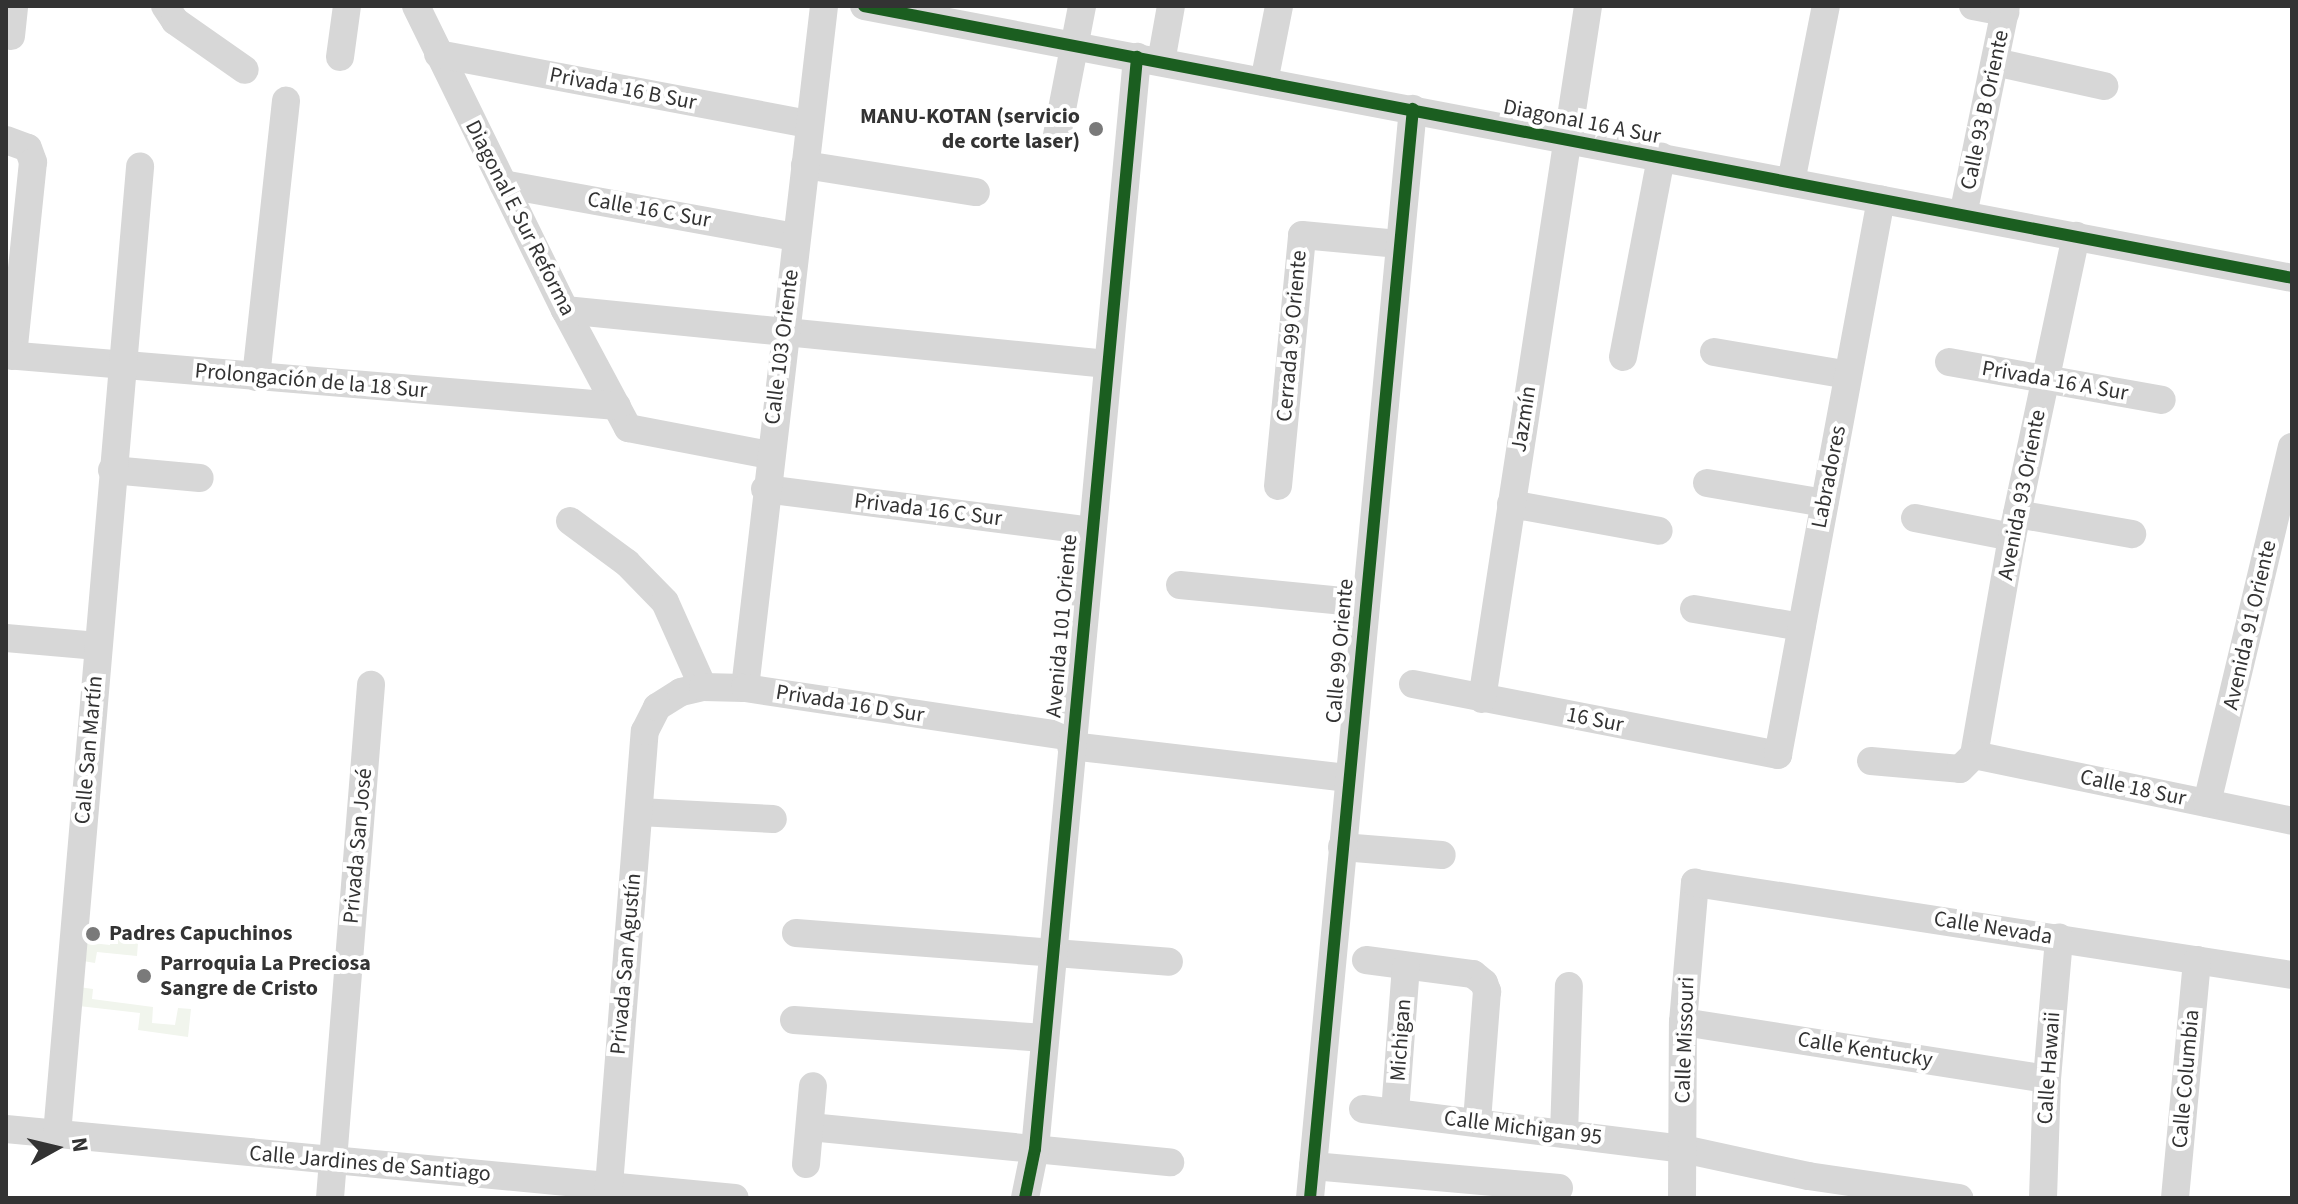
<!DOCTYPE html>
<meta charset="utf-8">
<style>
body{margin:0}
#map{position:relative;width:2298px;height:1204px;overflow:hidden;background:#fff;font-family:"Source Sans 3",sans-serif}
div>[style]{position:absolute}
.green>*{inset:0;background:#f1f5ed}
.minor>*{height:28px;margin:-14px;padding:0 14px;transform-origin:14px;border-radius:14px;background:#d7d7d7}
.cycleway>*{height:12px;margin:-6px;padding:0 6px;transform-origin:6px;border-radius:6px;background:#1b5e20}
.dots>*{width:22px;height:22px;translate:-50% -50%;box-sizing:border-box;border:4px solid #fff;border-radius:50%}
span{translate:-50% -50%;white-space:nowrap;text-align:center;line-height:1.15;-webkit-text-stroke:8px #fff;paint-order:stroke}
.street-label{font-size:22px;color:#333}
.poi-label{font-size:22px;color:#333;font-weight:700}
.right{translate:-100% -50%;text-align:right}
.left{translate:0 -50%;text-align:left}
.frame{position:absolute;inset:0;border:8px solid #333;pointer-events:none}
.north{position:absolute;left:16px;top:1108px;width:80px;height:80px;-webkit-text-stroke:6px #fff;paint-order:stroke;rotate:82deg;font-size:22px;font-weight:700;line-height:32px;text-align:center;color:#333}
.north::after{content:'';display:block;margin:auto;width:28px;height:36px;background:#333;clip-path:polygon(50% 0,100% 100%,50% 72%,0 100%)}
</style>
<div id="map">
<div class="green">
<i style="clip-path:polygon(112px 928px,139px 930px,137px 956px,97px 952px,95px 963px,71px 959px,74px 941px,110px 945px)"></i>
<i style="clip-path:polygon(72px 986px,93px 989px,92px 999px,153px 1007px,152px 1023px,175px 1025px,178px 1008px,191px 1009px,188px 1037px,138px 1030px,140px 1013px,70px 1005px)"></i>
</div>
<div class="minor">
<i style="left:165px;top:6px;width:18px;rotate:56deg"></i>
<i style="left:175px;top:21px;width:85px;rotate:35deg"></i>
<i style="left:416px;top:6px;width:339px;rotate:63.9deg"></i>
<i style="left:565px;top:310px;width:134px;rotate:61.9deg"></i>
<i style="left:628px;top:428px;width:144px;rotate:10.8deg"></i>
<i style="left:864px;top:6px;width:1454px;rotate:10.78deg"></i>
<i style="left:1973px;top:6px;width:33px;rotate:11deg"></i>
<i style="left:11px;top:36px;width:30px;rotate:-84deg"></i>
<i style="left:438px;top:54px;width:378px;rotate:10.7deg"></i>
<i style="left:340px;top:57px;width:51px;rotate:-82.2deg"></i>
<i style="left:1161px;top:62px;width:57px;rotate:-79.9deg"></i>
<i style="left:1995px;top:62px;width:112px;rotate:12.4deg"></i>
<i style="left:1264px;top:82px;width:77px;rotate:-78.8deg"></i>
<i style="left:1057px;top:135px;width:131px;rotate:-79deg"></i>
<i style="left:6px;top:140px;width:23px;rotate:20deg"></i>
<i style="left:28px;top:148px;width:15px;rotate:70deg"></i>
<i style="left:33px;top:162px;width:195px;rotate:95.9deg"></i>
<i style="left:805px;top:165px;width:173px;rotate:9deg"></i>
<i style="left:1791px;top:182px;width:179px;rotate:-78.8deg"></i>
<i style="left:503px;top:184px;width:298px;rotate:10.3deg"></i>
<i style="left:1963px;top:215px;width:213px;rotate:-78.4deg"></i>
<i style="left:565px;top:310px;width:545px;rotate:5.69deg"></i>
<i style="left:1714px;top:352px;width:136px;rotate:9.7deg"></i>
<i style="left:6px;top:355px;width:613px;rotate:4.77deg"></i>
<i style="left:1623px;top:357px;width:204px;rotate:-79.2deg"></i>
<i style="left:1949px;top:362px;width:216px;rotate:10.1deg"></i>
<i style="left:256px;top:377px;width:278px;rotate:-83.8deg"></i>
<i style="left:112px;top:470px;width:88px;rotate:5.2deg"></i>
<i style="left:1707px;top:483px;width:119px;rotate:9.7deg"></i>
<i style="left:1278px;top:486px;width:252px;rotate:-84.5deg"></i>
<i style="left:1302px;top:235px;width:97px;rotate:5.3deg"></i>
<i style="left:765px;top:489px;width:329px;rotate:7.3deg"></i>
<i style="left:1511px;top:504px;width:150px;rotate:10.3deg"></i>
<i style="left:2017px;top:514px;width:117px;rotate:9.9deg"></i>
<i style="left:1915px;top:518px;width:99px;rotate:11.1deg"></i>
<i style="left:570px;top:521px;width:71px;rotate:36.4deg"></i>
<i style="left:627px;top:563px;width:54px;rotate:45.7deg"></i>
<i style="left:665px;top:602px;width:93px;rotate:65.9deg"></i>
<i style="left:1180px;top:585px;width:186px;rotate:5.6deg"></i>
<i style="left:1694px;top:609px;width:109px;rotate:9.5deg"></i>
<i style="left:6px;top:638px;width:92px;rotate:5deg"></i>
<i style="left:1413px;top:684px;width:372px;rotate:11deg"></i>
<i style="left:1778px;top:755px;width:565px;rotate:-79.5deg"></i>
<i style="left:745px;top:688px;width:687px;rotate:-83.39deg"></i>
<i style="left:1482px;top:699px;width:701px;rotate:-81.3deg"></i>
<i style="left:1071px;top:746px;width:279px;rotate:6.6deg"></i>
<i style="left:1974px;top:755px;width:221px;rotate:-80.1deg"></i>
<i style="left:2012px;top:537px;width:308px;rotate:-78deg"></i>
<i style="left:1974px;top:755px;width:325px;rotate:11.7deg"></i>
<i style="left:1871px;top:761px;width:89px;rotate:5.1deg"></i>
<i style="left:1960px;top:769px;width:20px;rotate:-45deg"></i>
<i style="left:2207px;top:803px;width:366px;rotate:-76.6deg"></i>
<i style="left:639px;top:812px;width:134px;rotate:3deg"></i>
<i style="left:1342px;top:847px;width:100px;rotate:4.6deg"></i>
<i style="left:796px;top:933px;width:374px;rotate:4.4deg"></i>
<i style="left:1366px;top:960px;width:108px;rotate:7.5deg"></i>
<i style="left:1473px;top:974px;width:14px;rotate:39deg"></i>
<i style="left:1484px;top:983px;width:9px;rotate:69deg"></i>
<i style="left:1487px;top:991px;width:131px;rotate:94.4deg"></i>
<i style="left:794px;top:1020px;width:251px;rotate:4.1deg"></i>
<i style="left:1683px;top:1022px;width:368px;rotate:8.9deg"></i>
<i style="left:1363px;top:1109px;width:322px;rotate:7.1deg"></i>
<i style="left:1683px;top:1149px;width:128px;rotate:12.2deg"></i>
<i style="left:1808px;top:1176px;width:153px;rotate:8.3deg"></i>
<i style="left:1395px;top:1112px;width:145px;rotate:-85.7deg"></i>
<i style="left:810px;top:1127px;width:362px;rotate:5.6deg"></i>
<i style="left:6px;top:1129px;width:732px;rotate:5.41deg"></i>
<i style="left:57px;top:1134px;width:971px;rotate:-85.09deg"></i>
<i style="left:1564px;top:1134px;width:148px;rotate:-88.1deg"></i>
<i style="left:806px;top:1164px;width:78px;rotate:-84.9deg"></i>
<i style="left:1313px;top:1166px;width:247px;rotate:5.1deg"></i>
<i style="left:330px;top:1198px;width:515px;rotate:-85.43deg"></i>
<i style="left:608px;top:1198px;width:468px;rotate:-85.5deg"></i>
<i style="left:645px;top:731px;width:27px;rotate:-63deg"></i>
<i style="left:657px;top:707px;width:28px;rotate:-32deg"></i>
<i style="left:681px;top:692px;width:23px;rotate:-13deg"></i>
<i style="left:703px;top:687px;width:42px;rotate:1.4deg"></i>
<i style="left:745px;top:688px;width:331px;rotate:8.5deg"></i>
<i style="left:1025px;top:1198px;width:50px;rotate:-78.5deg"></i>
<i style="left:1035px;top:1149px;width:1097px;rotate:-84.66deg"></i>
<i style="left:1310px;top:1198px;width:1094px;rotate:-84.6deg"></i>
<i style="left:1682px;top:1198px;width:176px;rotate:-89.7deg"></i>
<i style="left:1683px;top:1022px;width:140px;rotate:-85.1deg"></i>
<i style="left:1695px;top:883px;width:604px;rotate:8.76deg"></i>
<i style="left:2043px;top:1198px;width:119px;rotate:-88.1deg"></i>
<i style="left:2047px;top:1079px;width:142px;rotate:-85.1deg"></i>
<i style="left:2175px;top:1198px;width:239px;rotate:-84.7deg"></i>
</div>
<div class="cycleway">
<i style="left:864px;top:6px;width:1454px;rotate:10.78deg"></i>
<i style="left:1025px;top:1198px;width:50px;rotate:-78.5deg"></i>
<i style="left:1035px;top:1149px;width:1097px;rotate:-84.66deg"></i>
<i style="left:1310px;top:1198px;width:1094px;rotate:-84.6deg"></i>
</div>
<div class="dots">
<i style="left:1096px;top:129px;background:#7a7a7a"></i>
<i style="left:93px;top:934px;background:#7a7a7a"></i>
<i style="left:144px;top:976px;background:#7a7a7a"></i>
</div>
<div class="street-label">
<span style="left:623px;top:89px;rotate:11deg">Privada 16 B Sur</span>
<span style="left:1985px;top:110px;rotate:-78deg">Calle 93 B Oriente</span>
<span style="left:1582px;top:122px;rotate:11deg">Diagonal 16 A Sur</span>
<span style="left:649px;top:210px;rotate:10deg">Calle 16 C Sur</span>
<span style="left:520px;top:218px;rotate:63deg">Diagonal E Sur Reforma</span>
<span style="left:1292px;top:336px;rotate:-85deg">Cerrada 99 Oriente</span>
<span style="left:782px;top:347px;rotate:-83deg">Calle 103 Oriente</span>
<span style="left:311px;top:381px;rotate:5deg">Prolongación de la 18 Sur</span>
<span style="left:2055px;top:381px;rotate:10deg">Privada 16 A Sur</span>
<span style="left:1524px;top:419px;rotate:-81deg">Jazmín</span>
<span style="left:1829px;top:477px;rotate:-79deg">Labradores</span>
<span style="left:2022px;top:495px;rotate:-79deg">Avenida 93 Oriente</span>
<span style="left:928px;top:510px;rotate:7deg">Privada 16 C Sur</span>
<span style="left:2250px;top:625px;rotate:-77deg">Avenida 91 Oriente</span>
<span style="left:1062px;top:626px;rotate:-85deg">Avenida 101 Oriente</span>
<span style="left:1340px;top:651px;rotate:-85deg">Calle 99 Oriente</span>
<span style="left:850px;top:704px;rotate:9deg">Privada 16 D Sur</span>
<span style="left:1595px;top:720px;rotate:11deg">16 Sur</span>
<span style="left:89px;top:750px;rotate:-85deg">Calle San Martín</span>
<span style="left:2133px;top:788px;rotate:12deg">Calle 18 Sur</span>
<span style="left:358px;top:846px;rotate:-85deg">Privada San José</span>
<span style="left:1993px;top:928px;rotate:9deg">Calle Nevada</span>
<span style="left:626px;top:964px;rotate:-85deg">Privada San Agustín</span>
<span style="left:1401px;top:1040px;rotate:-86deg">Michigan</span>
<span style="left:1685px;top:1040px;rotate:-88deg">Calle Missouri</span>
<span style="left:1865px;top:1050px;rotate:9deg">Calle Kentucky</span>
<span style="left:2049px;top:1068px;rotate:-86deg">Calle Hawaii</span>
<span style="left:2186px;top:1079px;rotate:-85deg">Calle Columbia</span>
<span style="left:1523px;top:1128px;rotate:7deg">Calle Michigan 95</span>
<span style="left:370px;top:1164px;rotate:5deg">Calle Jardines de Santiago</span>
</div>
<div class="poi-label">
<span class="right" style="left:1080px;top:129px">MANU-KOTAN (servicio<br>de corte laser)</span>
<span class="left" style="left:109px;top:934px">Padres Capuchinos</span>
<span class="left" style="left:160px;top:976px">Parroquia La Preciosa<br>Sangre de Cristo</span>
</div>
<div class="frame"></div>
<div class="north">N</div>
</div>
